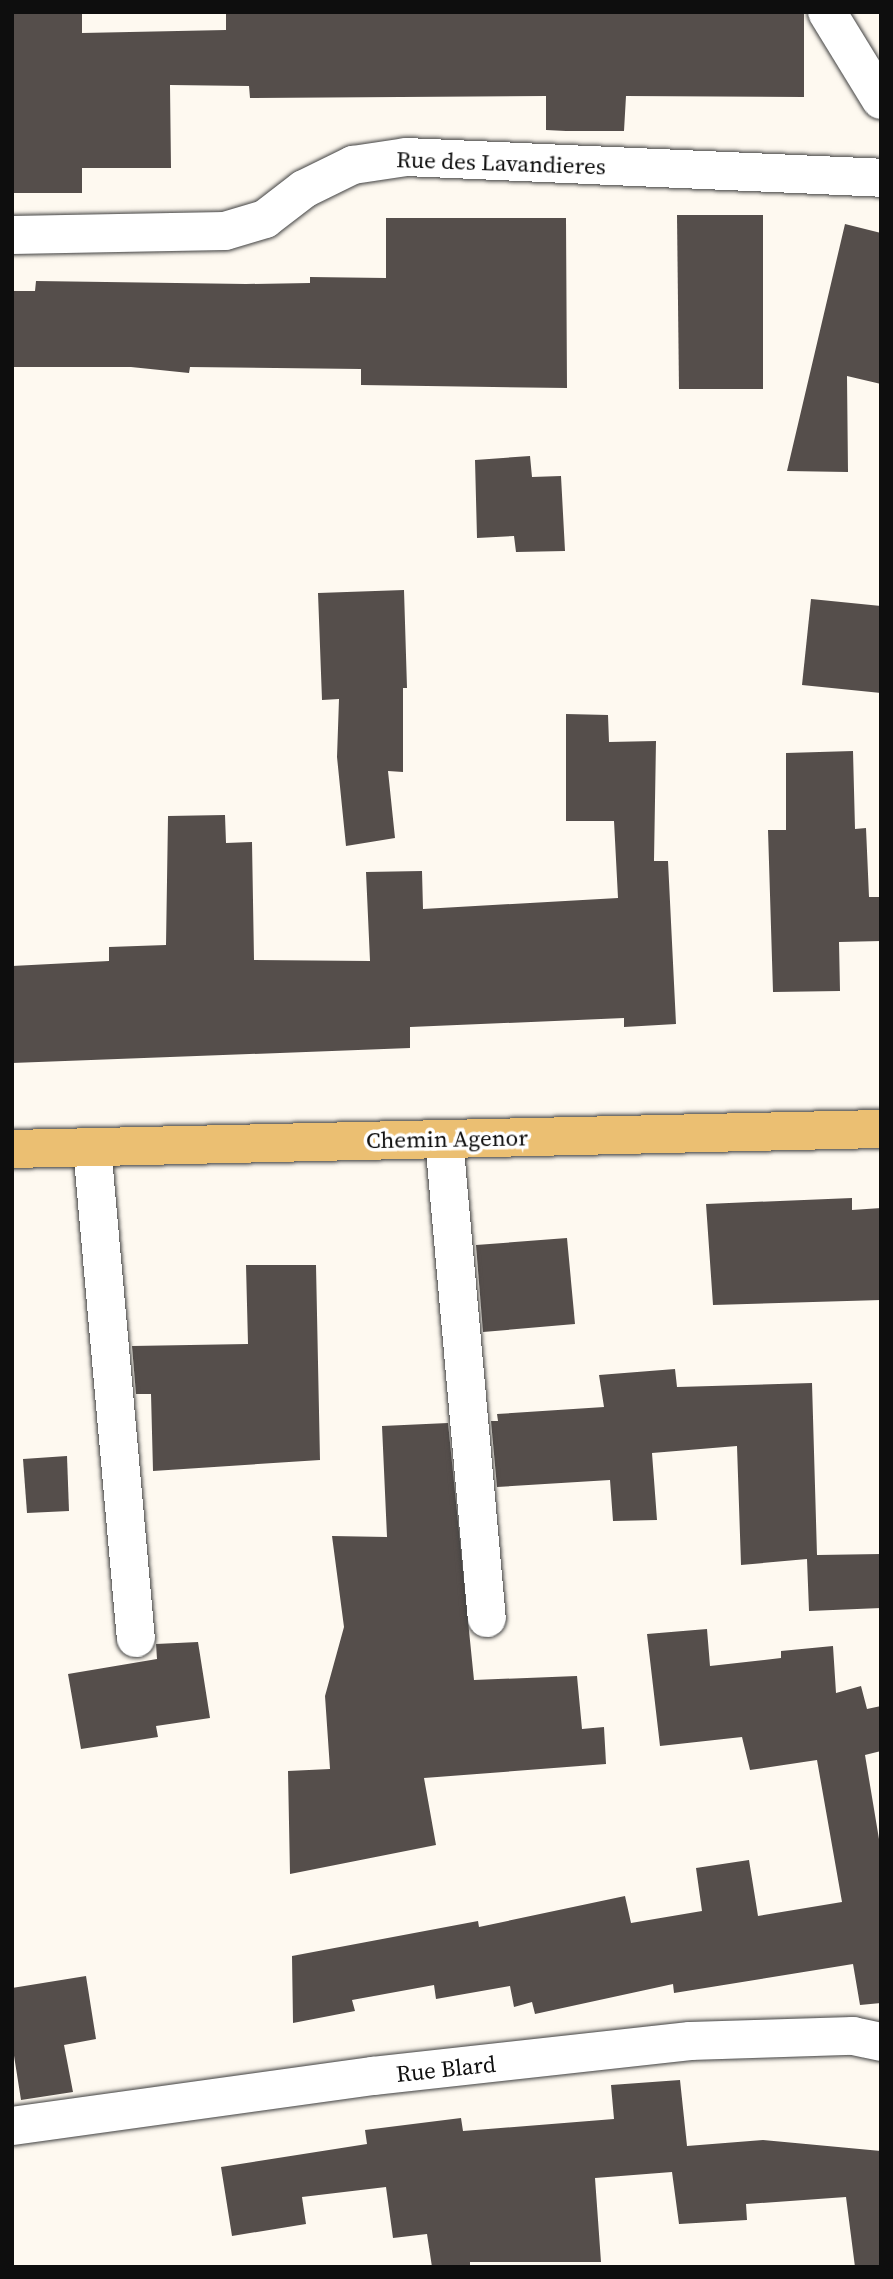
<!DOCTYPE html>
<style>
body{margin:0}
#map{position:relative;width:893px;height:2279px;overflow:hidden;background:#fef9f0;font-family:"Source Serif 4",serif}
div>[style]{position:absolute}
.building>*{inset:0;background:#554e4b}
.roads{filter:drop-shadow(0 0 2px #414141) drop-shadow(0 0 2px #414141)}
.minor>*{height:38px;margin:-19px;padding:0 19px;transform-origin:19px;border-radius:19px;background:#fff}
.major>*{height:38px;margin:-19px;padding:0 19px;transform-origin:19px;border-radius:19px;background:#ebbf72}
span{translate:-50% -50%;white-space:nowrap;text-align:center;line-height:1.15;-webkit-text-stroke:7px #fff;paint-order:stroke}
.street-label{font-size:23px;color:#0e0e0e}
.frame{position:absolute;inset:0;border:14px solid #0e0e0e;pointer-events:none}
</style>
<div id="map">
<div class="building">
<i style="clip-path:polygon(12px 12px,82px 12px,82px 33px,226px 30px,226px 12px,804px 12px,804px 97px,626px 96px,624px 131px,566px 131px,546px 130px,546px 96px,250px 98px,249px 86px,170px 85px,171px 168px,82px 168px,82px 193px,12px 193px)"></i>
<i style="clip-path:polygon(677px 215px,763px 215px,763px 389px,679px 389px)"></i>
<i style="clip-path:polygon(386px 218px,566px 218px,567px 388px,361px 385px,361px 369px,190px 367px,189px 373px,131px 367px,12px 367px,12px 291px,35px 291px,36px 281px,246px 284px,310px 283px,310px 277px,386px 278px)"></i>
<i style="clip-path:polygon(845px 224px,881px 233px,881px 384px,847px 376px,848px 472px,787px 471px)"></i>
<i style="clip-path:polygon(530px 456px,532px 477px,561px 476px,565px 551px,516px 552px,514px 536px,477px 538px,475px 460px)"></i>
<i style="clip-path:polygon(404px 590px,407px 688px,403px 688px,403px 772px,388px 771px,395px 838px,346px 846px,337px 757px,339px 699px,322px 700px,318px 593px)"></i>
<i style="clip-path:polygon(811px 599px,881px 606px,881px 693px,802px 685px)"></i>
<i style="clip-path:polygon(566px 714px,608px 715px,609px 742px,656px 741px,654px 861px,668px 861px,676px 1024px,624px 1027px,624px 1018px,410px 1027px,410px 1048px,12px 1063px,12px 966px,109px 961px,109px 947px,166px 945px,168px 816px,225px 815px,226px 843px,252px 842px,254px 960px,370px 961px,366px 872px,422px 871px,423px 909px,618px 898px,614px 821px,566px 821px)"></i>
<i style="clip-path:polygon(853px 751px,855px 829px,866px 828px,869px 897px,881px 897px,881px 941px,839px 942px,840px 991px,773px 992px,768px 830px,786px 830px,786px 753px)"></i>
<i style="clip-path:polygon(852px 1198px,852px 1210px,881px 1208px,881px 1300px,713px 1305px,706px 1204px)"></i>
<i style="clip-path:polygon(567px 1238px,575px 1324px,483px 1332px,476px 1245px)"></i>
<i style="clip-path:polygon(246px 1265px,316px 1265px,320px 1460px,153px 1471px,151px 1394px,136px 1394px,132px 1346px,248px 1344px)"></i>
<i style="clip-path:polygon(675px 1369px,677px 1387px,812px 1383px,817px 1555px,881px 1554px,881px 1608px,809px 1611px,807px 1559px,741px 1565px,737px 1446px,652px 1453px,657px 1520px,613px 1521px,610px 1480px,497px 1487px,491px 1421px,498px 1421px,497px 1414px,604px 1407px,599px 1375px)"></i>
<i style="clip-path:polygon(448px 1423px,474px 1680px,577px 1676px,582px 1729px,604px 1727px,606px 1764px,424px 1778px,436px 1845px,290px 1874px,288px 1771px,330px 1769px,325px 1696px,344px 1627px,332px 1536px,387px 1537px,382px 1426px)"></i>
<i style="clip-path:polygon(67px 1456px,69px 1511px,27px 1513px,23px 1459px)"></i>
<i style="clip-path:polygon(707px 1629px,710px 1666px,781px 1658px,781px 1651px,833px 1646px,836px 1693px,861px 1686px,867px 1709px,881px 1706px,881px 1751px,865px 1755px,881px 1851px,881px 2003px,860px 2005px,853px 1964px,674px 1993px,673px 1984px,535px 2014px,532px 2002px,514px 2007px,510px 1986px,436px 1999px,434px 1985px,352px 2000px,355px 2011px,293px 2023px,292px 1956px,478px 1921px,479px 1927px,625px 1896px,631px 1923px,702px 1911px,696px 1868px,749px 1860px,758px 1916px,842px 1902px,817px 1760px,750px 1770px,742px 1737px,660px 1746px,647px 1634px)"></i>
<i style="clip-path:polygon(198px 1642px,210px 1718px,156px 1726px,158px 1737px,81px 1749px,68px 1674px,157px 1659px,156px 1644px)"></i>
<i style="clip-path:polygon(86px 1976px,96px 2039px,64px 2045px,73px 2092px,21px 2100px,12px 2043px,12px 1988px)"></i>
<i style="clip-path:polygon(680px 2080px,687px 2146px,763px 2140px,881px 2151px,881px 2267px,855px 2267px,846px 2197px,746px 2204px,747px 2220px,679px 2224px,672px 2172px,595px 2178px,601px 2262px,470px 2262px,470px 2267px,432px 2267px,427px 2234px,393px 2238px,386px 2187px,302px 2197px,306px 2224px,232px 2236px,221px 2167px,367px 2144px,365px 2130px,461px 2118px,463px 2131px,614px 2119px,611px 2085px)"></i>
</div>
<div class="roads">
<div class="minor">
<i style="left:827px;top:12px;width:103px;rotate:58.5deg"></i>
<i style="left:12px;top:235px;width:213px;rotate:-1.1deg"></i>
<i style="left:225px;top:231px;width:42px;rotate:-16.7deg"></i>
<i style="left:265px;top:219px;width:49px;rotate:-37.6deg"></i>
<i style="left:304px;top:189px;width:55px;rotate:-26.1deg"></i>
<i style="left:353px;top:165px;width:54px;rotate:-8.6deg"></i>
<i style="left:406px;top:157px;width:475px;rotate:2.5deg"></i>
<i style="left:444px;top:1139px;width:481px;rotate:84.9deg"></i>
<i style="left:92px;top:1147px;width:493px;rotate:84.9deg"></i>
<i style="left:12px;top:2126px;width:364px;rotate:-7.9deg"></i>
<i style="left:373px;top:2076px;width:319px;rotate:-6.3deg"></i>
<i style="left:690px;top:2041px;width:163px;rotate:-1.8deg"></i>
<i style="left:853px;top:2036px;width:29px;rotate:12deg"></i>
</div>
<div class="major">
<i style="left:12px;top:1149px;width:869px;rotate:-1.32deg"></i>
</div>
</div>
<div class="street-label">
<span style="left:501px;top:163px;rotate:2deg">Rue des Lavandieres</span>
<span style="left:447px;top:1139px;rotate:-1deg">Chemin Agenor</span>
<span style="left:446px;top:2069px;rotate:-6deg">Rue Blard</span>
</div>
<div class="frame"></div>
</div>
